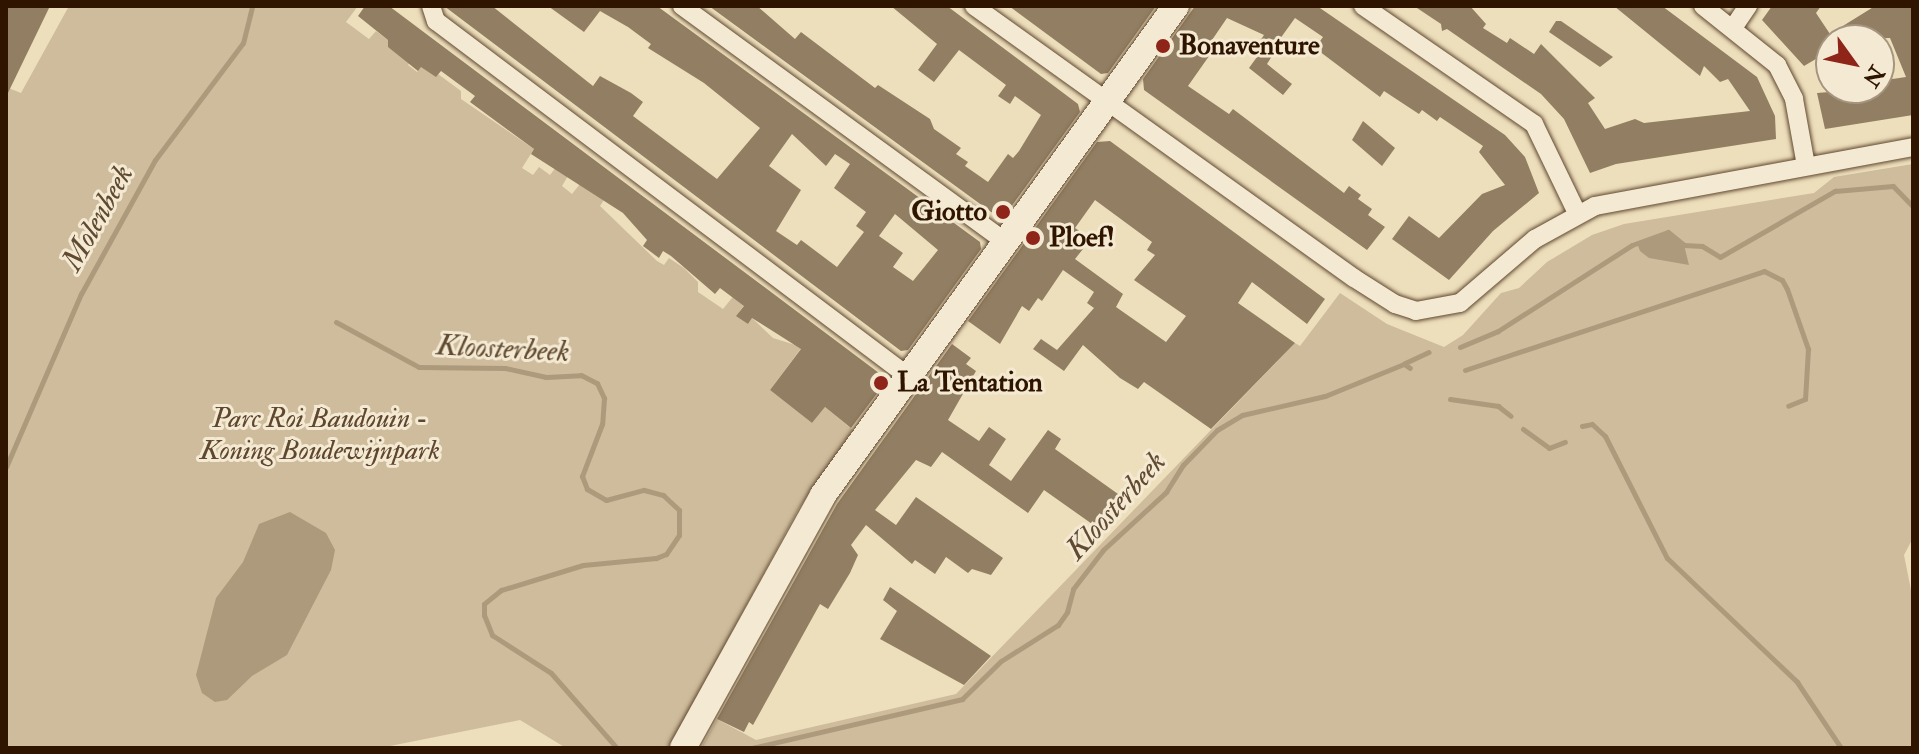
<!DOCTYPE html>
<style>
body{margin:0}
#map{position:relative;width:1919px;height:754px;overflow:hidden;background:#eedfbc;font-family:"IM FELL Double Pica",serif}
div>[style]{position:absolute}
.green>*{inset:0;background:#cebc9c}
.water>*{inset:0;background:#ad9a7c}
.stream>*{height:5px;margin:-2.5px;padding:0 2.5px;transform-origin:2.5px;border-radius:2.5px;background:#ad9a7c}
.building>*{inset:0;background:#927e62}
.roads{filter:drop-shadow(0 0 2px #5f472f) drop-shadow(0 0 2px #5f472f)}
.street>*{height:18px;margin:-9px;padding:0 9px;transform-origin:9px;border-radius:9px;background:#f4ead3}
.secondary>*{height:26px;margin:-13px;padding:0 13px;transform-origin:13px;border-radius:13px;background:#f4ead3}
.dots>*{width:22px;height:22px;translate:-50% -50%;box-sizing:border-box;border:4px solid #f4ead3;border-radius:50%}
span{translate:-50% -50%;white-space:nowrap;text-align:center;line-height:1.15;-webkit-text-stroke:6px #f4ead3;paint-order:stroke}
.poi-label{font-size:28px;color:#2f1400;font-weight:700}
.left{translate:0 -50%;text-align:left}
.right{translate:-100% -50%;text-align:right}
.park-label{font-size:28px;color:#5f462f;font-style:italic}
.water-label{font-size:30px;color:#614a32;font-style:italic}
.frame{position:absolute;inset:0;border:8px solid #2f1400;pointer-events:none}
.north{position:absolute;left:1815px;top:24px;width:80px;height:80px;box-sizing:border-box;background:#f4ead3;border:2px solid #a5947f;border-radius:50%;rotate:123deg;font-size:22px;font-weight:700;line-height:32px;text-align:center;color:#2f1400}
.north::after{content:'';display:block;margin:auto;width:28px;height:36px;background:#8f2418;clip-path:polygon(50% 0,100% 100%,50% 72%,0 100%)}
</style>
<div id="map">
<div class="green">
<i style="clip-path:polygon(69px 6px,358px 6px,346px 22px,369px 39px,376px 31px,388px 40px,388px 47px,412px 59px,408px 65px,417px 72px,423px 64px,438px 74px,461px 91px,461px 99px,534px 149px,522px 168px,533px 175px,539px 167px,550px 175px,556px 167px,568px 176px,562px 186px,572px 194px,580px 184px,606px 197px,600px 206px,657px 261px,664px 265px,669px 258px,684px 268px,698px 282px,698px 292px,723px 309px,736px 293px,745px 304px,737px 315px,748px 324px,752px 318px,773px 338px,802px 347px,770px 390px,812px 423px,825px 407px,853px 430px,799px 508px,669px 748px,566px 748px,520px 720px,380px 748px,6px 748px,6px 87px,21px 93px)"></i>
<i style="clip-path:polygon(1913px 164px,1913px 538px,1904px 555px,1913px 600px,1913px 748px,701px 748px,717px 719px,756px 740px,956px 694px,1295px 343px,1300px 346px,1340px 293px,1387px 324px,1444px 347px,1463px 335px,1501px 293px,1519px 288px,1547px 262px,1592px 235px,1624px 224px,1814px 193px,1834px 177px)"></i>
</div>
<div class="water">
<i style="clip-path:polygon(1668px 232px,1684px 245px,1689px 265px,1649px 258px,1640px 251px,1637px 243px)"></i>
<i style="clip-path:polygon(290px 512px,326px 533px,335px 550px,331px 570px,287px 655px,252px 676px,227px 700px,215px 702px,202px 693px,196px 675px,216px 598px,243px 562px,259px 524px)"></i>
</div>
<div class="stream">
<i style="left:336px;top:322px;width:94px;rotate:28.5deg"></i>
<i style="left:419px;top:367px;width:86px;rotate:0.7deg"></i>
<i style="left:505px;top:368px;width:42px;rotate:12.4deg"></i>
<i style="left:546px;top:377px;width:35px;rotate:-3deg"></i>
<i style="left:581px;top:375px;width:18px;rotate:27deg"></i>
<i style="left:597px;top:383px;width:17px;rotate:65deg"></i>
<i style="left:604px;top:398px;width:26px;rotate:94deg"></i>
<i style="left:602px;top:424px;width:56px;rotate:111deg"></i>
<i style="left:582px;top:476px;width:14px;rotate:69deg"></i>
<i style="left:587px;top:489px;width:22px;rotate:30deg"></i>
<i style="left:606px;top:500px;width:39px;rotate:-15deg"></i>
<i style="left:644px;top:490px;width:20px;rotate:15deg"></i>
<i style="left:663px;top:495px;width:22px;rotate:43deg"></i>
<i style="left:679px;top:510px;width:25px;rotate:90deg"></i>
<i style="left:679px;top:535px;width:23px;rotate:124deg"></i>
<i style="left:666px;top:554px;width:11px;rotate:158deg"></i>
<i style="left:656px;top:558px;width:73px;rotate:174.5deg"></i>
<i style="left:583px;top:565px;width:86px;rotate:163deg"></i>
<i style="left:501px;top:590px;width:22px;rotate:141deg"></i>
<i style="left:484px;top:604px;width:11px;rotate:90deg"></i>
<i style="left:484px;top:615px;width:22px;rotate:68deg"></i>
<i style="left:492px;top:635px;width:70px;rotate:32.8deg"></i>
<i style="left:551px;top:673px;width:100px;rotate:48.7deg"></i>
<i style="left:1460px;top:347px;width:41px;rotate:-22.8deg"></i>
<i style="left:1498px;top:331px;width:159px;rotate:-32.7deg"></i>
<i style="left:1632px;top:245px;width:38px;rotate:-20deg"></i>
<i style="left:1668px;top:232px;width:21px;rotate:39deg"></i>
<i style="left:1684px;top:245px;width:18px;rotate:3deg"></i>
<i style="left:1702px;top:246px;width:21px;rotate:31deg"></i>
<i style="left:1720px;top:257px;width:133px;rotate:-29.9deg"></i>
<i style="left:1835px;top:191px;width:58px;rotate:-4.9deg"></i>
<i style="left:1893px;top:186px;width:29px;rotate:46deg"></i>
<i style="left:1405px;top:363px;width:26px;rotate:-25deg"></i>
<i style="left:1465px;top:370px;width:315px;rotate:-18.3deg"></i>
<i style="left:1764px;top:271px;width:20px;rotate:27deg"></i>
<i style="left:1782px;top:280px;width:10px;rotate:61deg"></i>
<i style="left:1787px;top:289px;width:64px;rotate:70.7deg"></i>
<i style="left:1808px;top:349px;width:50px;rotate:93.4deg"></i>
<i style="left:1805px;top:399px;width:18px;rotate:158deg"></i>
<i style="left:1450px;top:399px;width:49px;rotate:8.3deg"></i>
<i style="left:1498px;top:406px;width:16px;rotate:38deg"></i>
<i style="left:1582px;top:426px;width:10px;rotate:-11deg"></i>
<i style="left:1592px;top:424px;width:18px;rotate:43deg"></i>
<i style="left:1605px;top:436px;width:137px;rotate:63.1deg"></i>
<i style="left:1667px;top:558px;width:180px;rotate:43.6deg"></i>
<i style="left:1797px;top:682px;width:79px;rotate:56.3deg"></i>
<i style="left:1523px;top:429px;width:32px;rotate:36deg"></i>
<i style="left:1549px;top:448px;width:17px;rotate:-21deg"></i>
<i style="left:6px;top:467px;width:189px;rotate:-66.6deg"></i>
<i style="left:81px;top:294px;width:153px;rotate:-61.1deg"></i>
<i style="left:155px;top:160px;width:146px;rotate:-53.1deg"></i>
<i style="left:243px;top:43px;width:38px;rotate:-76deg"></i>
<i style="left:752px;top:748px;width:216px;rotate:-13.1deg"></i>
<i style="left:962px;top:699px;width:54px;rotate:-44.3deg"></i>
<i style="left:1001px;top:661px;width:67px;rotate:-32.3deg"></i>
<i style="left:1058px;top:625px;width:16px;rotate:-55deg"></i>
<i style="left:1067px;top:612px;width:24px;rotate:-75deg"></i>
<i style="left:1073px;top:589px;width:49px;rotate:-52.4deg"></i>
<i style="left:1103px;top:550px;width:86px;rotate:-42.6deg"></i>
<i style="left:1166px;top:492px;width:32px;rotate:-58deg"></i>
<i style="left:1183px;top:465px;width:49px;rotate:-45.8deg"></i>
<i style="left:1217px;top:430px;width:29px;rotate:-31deg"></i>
<i style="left:1242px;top:415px;width:85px;rotate:-12.9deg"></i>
<i style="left:1325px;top:396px;width:85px;rotate:-22.1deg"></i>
<i style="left:1404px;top:364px;width:7px;rotate:34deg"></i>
</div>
<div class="building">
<i style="clip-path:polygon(6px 6px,50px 6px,6px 97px)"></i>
<i style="clip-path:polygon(365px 6px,389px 6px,883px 376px,884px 384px,851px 428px,825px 407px,812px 423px,770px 390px,801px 349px,752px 318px,748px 324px,736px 316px,744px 306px,720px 288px,715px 294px,671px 256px,663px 251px,659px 258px,643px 246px,647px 240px,623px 213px,531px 154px,534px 149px,470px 102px,475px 96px,441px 71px,436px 77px,421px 67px,418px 71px,388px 47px,388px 40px,358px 16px)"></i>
<i style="clip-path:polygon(evenodd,444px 6px,492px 6px,593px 86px,600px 76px,631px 93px,643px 102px,633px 116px,717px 179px,760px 128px,704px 83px,648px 48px,651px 44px,628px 27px,600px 11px,584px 32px,548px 6px,657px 6px,980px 242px,981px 249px,908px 350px,901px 351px,444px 6px,792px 134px,826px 166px,835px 154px,850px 164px,834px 188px,866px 212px,856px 226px,864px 232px,837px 267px,801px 240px,797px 245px,776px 231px,801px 190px,769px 166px,792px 134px,444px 6px,895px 214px,938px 250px,913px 281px,893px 267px,903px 253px,879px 236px,895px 214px)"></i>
<i style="clip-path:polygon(709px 6px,757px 6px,795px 39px,801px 32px,875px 88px,878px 85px,930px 119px,934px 129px,961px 148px,956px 154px,968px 162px,965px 166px,988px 182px,1008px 154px,1013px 158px,1019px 151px,1041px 115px,1015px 96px,1010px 104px,998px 96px,1006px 85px,959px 50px,934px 82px,918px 70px,937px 44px,891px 6px,947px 6px,1078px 104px,1080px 112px,1005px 215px,998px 217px)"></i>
<i style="clip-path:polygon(1009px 6px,1156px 6px,1108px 73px,1101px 74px)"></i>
<i style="clip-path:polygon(1195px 6px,1317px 6px,1505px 135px,1525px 157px,1539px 193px,1493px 231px,1449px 280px,1392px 239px,1409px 216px,1439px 238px,1482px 194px,1505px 185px,1479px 152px,1483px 146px,1440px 117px,1437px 121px,1422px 110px,1419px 114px,1384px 91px,1380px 97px,1315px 48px,1323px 37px,1295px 18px,1272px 50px,1260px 41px,1264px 35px,1227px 18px,1210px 43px,1214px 49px,1188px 86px,1229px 114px,1233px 109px,1344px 193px,1349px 186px,1361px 195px,1358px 199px,1372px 209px,1368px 215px,1385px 227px,1367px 250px,1144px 90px,1143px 79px)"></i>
<i style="clip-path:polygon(1414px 6px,1470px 6px,1486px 24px,1483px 28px,1507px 43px,1510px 38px,1534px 54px,1541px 44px,1595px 98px,1588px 103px,1605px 129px,1635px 119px,1644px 123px,1750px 111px,1728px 79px,1720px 82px,1704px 66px,1700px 76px,1614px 6px,1662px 6px,1757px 77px,1775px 116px,1776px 139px,1616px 164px,1590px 173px,1564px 119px,1541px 94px,1447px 29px,1442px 31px,1441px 24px)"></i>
<i style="clip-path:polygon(1772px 6px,1821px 6px,1816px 13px,1830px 34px,1875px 6px,1913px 6px,1913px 115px,1825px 129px,1817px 93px,1879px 88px,1879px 81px,1906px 77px,1890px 38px,1831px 40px,1831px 50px,1804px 66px,1762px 20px)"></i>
<i style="clip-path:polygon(1556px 21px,1561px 21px,1613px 57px,1600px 67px,1549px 32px)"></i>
<i style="clip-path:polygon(1262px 50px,1272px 56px,1267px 64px,1292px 84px,1283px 95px,1249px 68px)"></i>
<i style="clip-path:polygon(1363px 121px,1395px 148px,1382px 166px,1352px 140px)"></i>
<i style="clip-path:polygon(evenodd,1110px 141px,1325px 299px,1307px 324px,1252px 282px,1238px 303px,1295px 343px,1211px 429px,1144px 382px,1138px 389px,1120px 378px,1083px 345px,1064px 371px,1033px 349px,1041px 339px,1057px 350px,1094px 308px,1087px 303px,1094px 292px,1063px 270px,1042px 301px,1038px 298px,1029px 311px,1022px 306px,1000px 344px,968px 321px,1097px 142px,1110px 141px,1095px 200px,1152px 242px,1147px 250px,1155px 255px,1134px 280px,1186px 316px,1166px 342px,1116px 307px,1123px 294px,1075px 259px,1091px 239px,1075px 228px,1095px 200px)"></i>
<i style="clip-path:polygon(952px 344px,971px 358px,966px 364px,976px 371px,948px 420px,979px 441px,989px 427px,1006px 439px,989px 465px,1011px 481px,1048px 430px,1061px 439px,1055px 449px,1125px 499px,1102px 531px,1044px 490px,1028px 513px,942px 452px,931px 467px,916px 460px,875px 510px,896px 525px,916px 497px,1003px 558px,991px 575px,972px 569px,968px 573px,946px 557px,935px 574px,915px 560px,912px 564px,866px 525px,851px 545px,858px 555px,850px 573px,828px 609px,820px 604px,753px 725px,749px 722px,744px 732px,717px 719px,837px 504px)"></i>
<i style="clip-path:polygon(890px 587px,991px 656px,964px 685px,880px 639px,897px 611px,883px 600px)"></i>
</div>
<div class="roads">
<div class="street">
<i style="left:431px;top:6px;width:16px;rotate:72deg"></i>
<i style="left:436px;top:21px;width:592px;rotate:36.97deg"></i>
<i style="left:682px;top:6px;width:404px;rotate:36.1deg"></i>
<i style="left:974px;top:6px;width:467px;rotate:35.6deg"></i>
<i style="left:1354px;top:278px;width:49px;rotate:32.4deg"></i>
<i style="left:1395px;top:304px;width:22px;rotate:18deg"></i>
<i style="left:1416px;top:311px;width:45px;rotate:-10.3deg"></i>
<i style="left:1460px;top:303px;width:99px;rotate:-40.5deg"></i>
<i style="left:1535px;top:239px;width:68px;rotate:-28.8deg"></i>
<i style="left:1595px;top:206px;width:323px;rotate:-10.5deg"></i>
<i style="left:1363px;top:6px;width:208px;rotate:34.6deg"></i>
<i style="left:1534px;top:124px;width:99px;rotate:64.2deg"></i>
<i style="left:1703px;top:6px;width:95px;rotate:38.6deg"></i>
<i style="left:1777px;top:65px;width:38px;rotate:63deg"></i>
<i style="left:1794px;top:99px;width:68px;rotate:79.8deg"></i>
<i style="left:1733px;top:28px;width:27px;rotate:-56deg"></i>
</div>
<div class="secondary">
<i style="left:683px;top:748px;width:289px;rotate:-61deg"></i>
<i style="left:823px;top:495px;width:603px;rotate:-54.18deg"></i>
</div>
</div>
<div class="dots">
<i style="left:1163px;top:46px;background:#8f2418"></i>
<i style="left:1003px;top:212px;background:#8f2418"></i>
<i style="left:1033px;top:238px;background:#8f2418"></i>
<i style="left:881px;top:383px;background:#8f2418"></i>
</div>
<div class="poi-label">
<span class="left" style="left:1179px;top:46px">Bonaventure</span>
<span class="right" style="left:987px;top:212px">Giotto</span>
<span class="left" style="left:1049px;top:238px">Ploef!</span>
<span class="left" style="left:897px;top:383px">La Tentation</span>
</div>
<div class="park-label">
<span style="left:320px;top:435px">Parc Roi Baudouin -<br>Koning Boudewijnpark</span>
</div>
<div class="water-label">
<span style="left:98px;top:218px;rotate:-61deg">Molenbeek</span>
<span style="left:503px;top:349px;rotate:3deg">Kloosterbeek</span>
<span style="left:1116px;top:506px;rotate:-48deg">Kloosterbeek</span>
</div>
<div class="frame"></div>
<div class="north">N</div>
</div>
